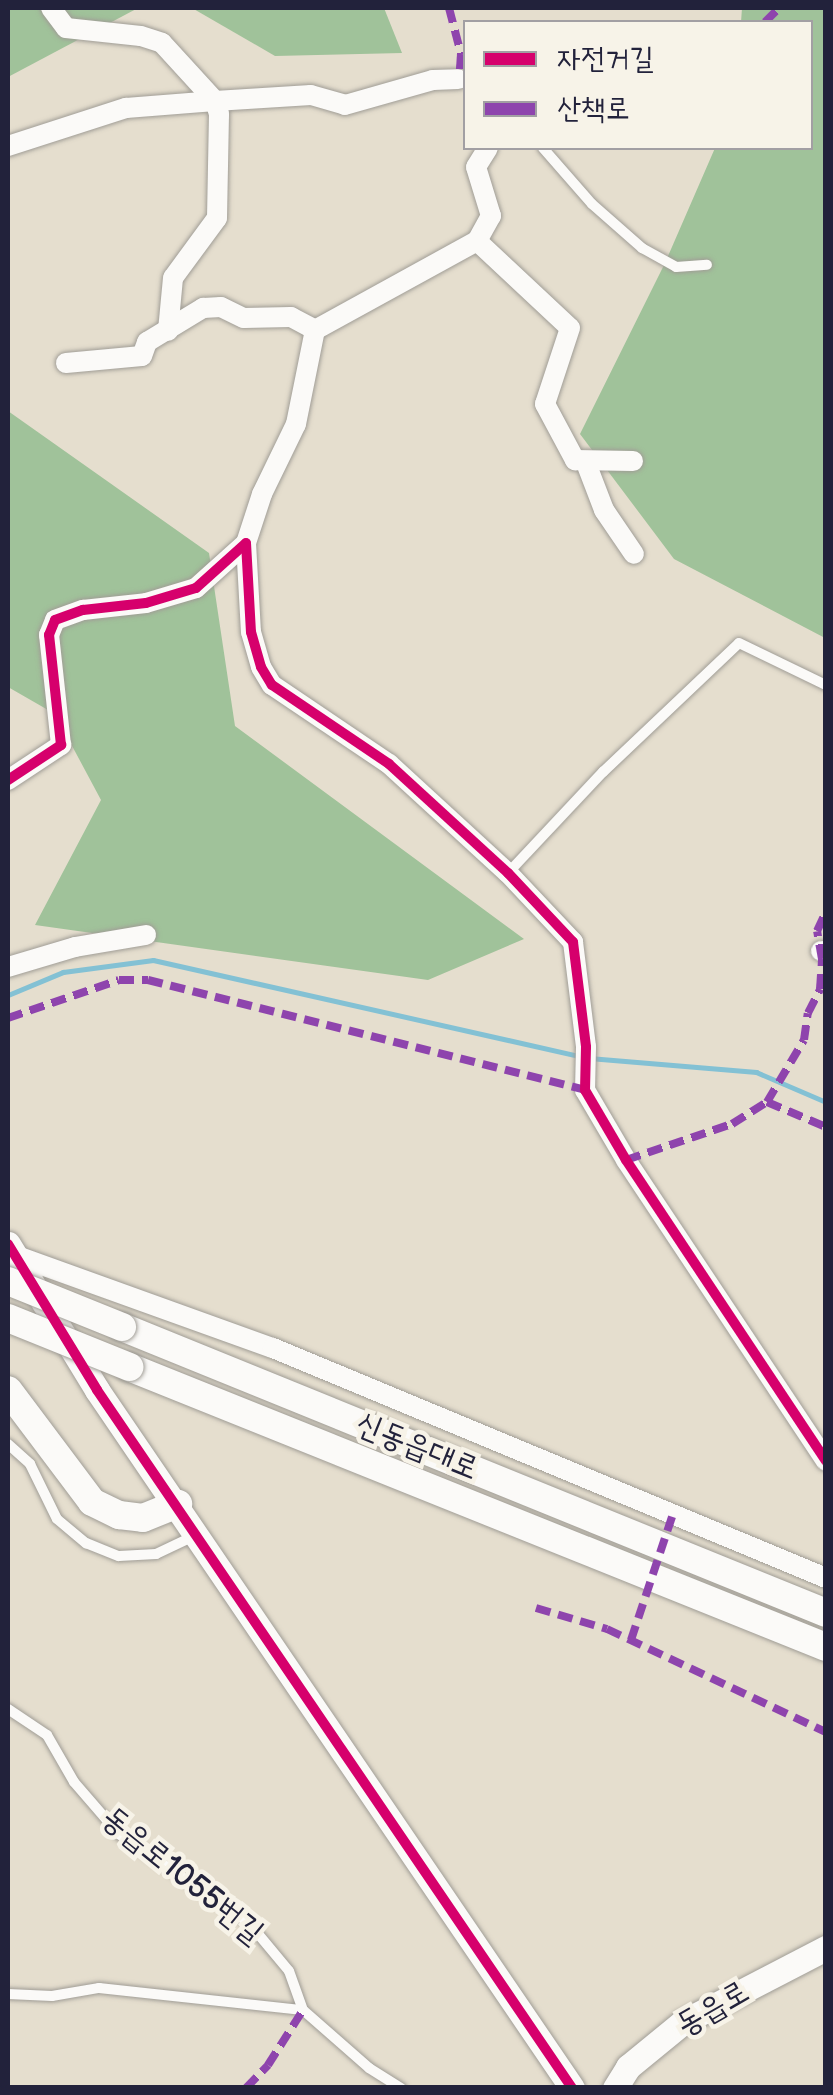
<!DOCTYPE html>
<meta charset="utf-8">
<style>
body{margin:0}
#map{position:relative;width:833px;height:2095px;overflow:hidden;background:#e5dece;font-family:"Balsamiq Sans","Poor Story",sans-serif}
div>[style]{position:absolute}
.forest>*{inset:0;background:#a0c29a}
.stream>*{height:5px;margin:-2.5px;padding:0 2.5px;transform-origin:2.5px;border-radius:2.5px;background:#83c1d4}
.roads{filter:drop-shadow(0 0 2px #a09d96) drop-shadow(0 0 2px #a09d96)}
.service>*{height:10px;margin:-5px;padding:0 5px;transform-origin:5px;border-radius:5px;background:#fbfaf8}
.minor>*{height:20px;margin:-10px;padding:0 10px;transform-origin:10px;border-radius:10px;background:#fbfaf8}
.tertiary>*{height:25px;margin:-12.5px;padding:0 12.5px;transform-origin:12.5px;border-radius:12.5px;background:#fbfaf8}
.secondary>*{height:28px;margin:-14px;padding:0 14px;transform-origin:14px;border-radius:14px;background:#fbfaf8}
.bridges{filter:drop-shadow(0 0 2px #a09d96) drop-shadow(0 0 2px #a09d96)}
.secondary-bridge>*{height:28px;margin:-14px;padding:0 14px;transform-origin:14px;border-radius:14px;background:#fbfaf8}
.quiet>*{height:8px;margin-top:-4px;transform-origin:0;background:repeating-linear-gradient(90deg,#8e44ad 0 15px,transparent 0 23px)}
.cycleway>*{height:10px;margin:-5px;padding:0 5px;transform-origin:5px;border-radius:5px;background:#d6006c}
span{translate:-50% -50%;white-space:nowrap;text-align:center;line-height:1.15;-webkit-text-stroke:9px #f7f3e8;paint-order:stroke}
.street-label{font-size:32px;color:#22223b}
.frame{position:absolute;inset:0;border:10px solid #22223b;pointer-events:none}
.legend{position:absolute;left:463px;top:20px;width:350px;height:130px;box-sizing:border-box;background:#f7f3e8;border:2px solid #a29fa3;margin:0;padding:12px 18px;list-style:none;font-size:30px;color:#22223b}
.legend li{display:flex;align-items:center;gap:20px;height:50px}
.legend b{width:50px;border:2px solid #a29fa3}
</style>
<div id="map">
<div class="forest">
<i style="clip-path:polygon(8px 8px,138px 8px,8px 77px)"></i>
<i style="clip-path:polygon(192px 8px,384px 8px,402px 53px,275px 56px)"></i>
<i style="clip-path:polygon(742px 8px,825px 8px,825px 638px,674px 559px,580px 434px,665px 263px,715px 148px,810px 148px,810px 22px,741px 22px)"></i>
<i style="clip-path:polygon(8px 411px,209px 553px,235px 726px,524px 939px,428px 980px,35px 925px,101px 800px,55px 714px,8px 687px)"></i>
</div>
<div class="stream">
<i style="left:8px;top:995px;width:60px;rotate:-22.7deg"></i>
<i style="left:63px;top:972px;width:91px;rotate:-7.6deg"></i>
<i style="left:153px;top:960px;width:437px;rotate:12.7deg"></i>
<i style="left:589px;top:1058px;width:168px;rotate:4.8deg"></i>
<i style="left:756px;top:1072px;width:76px;rotate:23.2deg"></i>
</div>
<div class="roads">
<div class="service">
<i style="left:543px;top:148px;width:74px;rotate:48.8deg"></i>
<i style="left:592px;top:204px;width:67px;rotate:41.3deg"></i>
<i style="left:642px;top:248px;width:39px;rotate:29deg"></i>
<i style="left:676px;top:267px;width:31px;rotate:-4deg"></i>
<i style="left:508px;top:873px;width:139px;rotate:-46.8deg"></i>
<i style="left:603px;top:772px;width:187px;rotate:-43.5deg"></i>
<i style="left:739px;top:643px;width:97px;rotate:25.8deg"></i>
<i style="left:8px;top:1444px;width:30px;rotate:42deg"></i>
<i style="left:30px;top:1464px;width:61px;rotate:63.9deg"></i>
<i style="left:57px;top:1519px;width:38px;rotate:40deg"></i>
<i style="left:86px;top:1543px;width:35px;rotate:22deg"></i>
<i style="left:119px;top:1556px;width:37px;rotate:-3deg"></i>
<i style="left:156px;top:1554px;width:42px;rotate:-25.3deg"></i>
<i style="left:8px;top:1709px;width:47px;rotate:33.7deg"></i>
<i style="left:47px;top:1735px;width:54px;rotate:60.1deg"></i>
<i style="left:74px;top:1782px;width:69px;rotate:49.1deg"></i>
<i style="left:119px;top:1834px;width:158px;rotate:34.4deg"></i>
<i style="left:249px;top:1923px;width:62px;rotate:50.2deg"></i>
<i style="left:289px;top:1971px;width:41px;rotate:70.3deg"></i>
<i style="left:303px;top:2010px;width:88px;rotate:41.3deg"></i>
<i style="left:369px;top:2068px;width:38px;rotate:32deg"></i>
<i style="left:8px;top:1994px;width:44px;rotate:2.6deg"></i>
<i style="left:52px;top:1996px;width:48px;rotate:-9.7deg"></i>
<i style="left:99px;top:1988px;width:205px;rotate:6.2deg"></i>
</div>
<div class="minor">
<i style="left:51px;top:8px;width:25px;rotate:53deg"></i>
<i style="left:66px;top:28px;width:75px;rotate:6.1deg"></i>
<i style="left:141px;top:36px;width:22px;rotate:18deg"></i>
<i style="left:162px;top:43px;width:79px;rotate:47.6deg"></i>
<i style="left:215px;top:101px;width:96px;rotate:-3.6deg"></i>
<i style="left:311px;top:95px;width:35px;rotate:16deg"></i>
<i style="left:345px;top:105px;width:91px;rotate:-15.9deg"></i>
<i style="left:433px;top:80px;width:25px;rotate:-2deg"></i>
<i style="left:8px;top:146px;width:124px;rotate:-17.9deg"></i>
<i style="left:126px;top:108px;width:89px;rotate:-4.5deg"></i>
<i style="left:215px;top:101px;width:14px;rotate:73deg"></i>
<i style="left:219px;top:114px;width:104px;rotate:91.1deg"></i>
<i style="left:217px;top:218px;width:74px;rotate:126.3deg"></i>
<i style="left:173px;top:278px;width:53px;rotate:95.4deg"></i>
<i style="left:477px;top:241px;width:29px;rotate:-61deg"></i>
<i style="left:491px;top:216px;width:51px;rotate:-107deg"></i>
<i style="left:476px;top:167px;width:22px;rotate:-58deg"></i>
<i style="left:66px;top:363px;width:76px;rotate:-5.3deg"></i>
<i style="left:142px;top:356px;width:15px;rotate:-70deg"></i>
<i style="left:147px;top:342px;width:66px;rotate:-31.3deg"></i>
<i style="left:203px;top:308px;width:18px;rotate:-3deg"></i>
<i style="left:221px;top:307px;width:25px;rotate:26deg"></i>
<i style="left:244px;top:318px;width:47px;rotate:-1.2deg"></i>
<i style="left:291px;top:317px;width:27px;rotate:28deg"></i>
<i style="left:586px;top:463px;width:50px;rotate:69deg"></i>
<i style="left:604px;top:510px;width:53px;rotate:55.7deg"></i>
<i style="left:246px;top:543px;width:52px;rotate:-71.9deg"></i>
<i style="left:262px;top:494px;width:78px;rotate:-64.1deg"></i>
<i style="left:296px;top:424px;width:96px;rotate:-78.6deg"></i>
<i style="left:315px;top:330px;width:185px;rotate:-28.8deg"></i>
<i style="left:477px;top:241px;width:127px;rotate:43.1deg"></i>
<i style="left:570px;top:328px;width:80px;rotate:108.2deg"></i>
<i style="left:545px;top:404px;width:64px;rotate:61.8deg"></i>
<i style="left:575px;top:460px;width:58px;rotate:1deg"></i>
<i style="left:8px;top:780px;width:64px;rotate:-33.4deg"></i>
<i style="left:61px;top:745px;width:111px;rotate:-96.2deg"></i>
<i style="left:49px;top:635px;width:16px;rotate:-68deg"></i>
<i style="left:55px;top:620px;width:30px;rotate:-20deg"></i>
<i style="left:83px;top:610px;width:63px;rotate:-6.3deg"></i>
<i style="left:146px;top:603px;width:52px;rotate:-16.7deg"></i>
<i style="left:196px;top:588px;width:67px;rotate:-42deg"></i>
<i style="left:246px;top:543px;width:89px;rotate:86.8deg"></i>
<i style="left:251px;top:632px;width:36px;rotate:74deg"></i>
<i style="left:261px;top:667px;width:21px;rotate:59deg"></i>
<i style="left:272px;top:685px;width:141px;rotate:34deg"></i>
<i style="left:389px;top:764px;width:161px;rotate:42.5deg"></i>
<i style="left:508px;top:873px;width:95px;rotate:46.7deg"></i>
<i style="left:573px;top:942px;width:106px;rotate:82.9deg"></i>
<i style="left:586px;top:1047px;width:43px;rotate:91.3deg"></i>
<i style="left:585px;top:1090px;width:81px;rotate:59.6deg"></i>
<i style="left:626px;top:1160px;width:361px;rotate:56.4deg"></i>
<i style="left:821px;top:951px;width:5px;rotate:11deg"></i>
<i style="left:8px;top:967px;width:70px;rotate:-16.6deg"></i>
<i style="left:75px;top:947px;width:72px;rotate:-9.6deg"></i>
<i style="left:14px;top:1255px;width:275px;rotate:19.8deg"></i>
<i style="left:273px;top:1348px;width:599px;rotate:22.58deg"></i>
</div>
<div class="tertiary">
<i style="left:8px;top:1244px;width:171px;rotate:58.6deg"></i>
<i style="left:97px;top:1390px;width:844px;rotate:55.76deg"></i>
<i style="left:615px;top:2088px;width:25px;rotate:-58deg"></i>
<i style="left:628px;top:2067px;width:71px;rotate:-39.3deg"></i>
<i style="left:683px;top:2022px;width:161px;rotate:-27.4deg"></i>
</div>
<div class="secondary">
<i style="left:122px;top:1327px;width:760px;rotate:22.11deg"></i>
<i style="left:129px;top:1367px;width:751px;rotate:21.89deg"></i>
<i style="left:8px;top:1390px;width:140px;rotate:53.1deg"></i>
<i style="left:92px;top:1502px;width:30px;rotate:26deg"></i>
<i style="left:119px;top:1515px;width:24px;rotate:7deg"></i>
<i style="left:143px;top:1518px;width:38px;rotate:-22deg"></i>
</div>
</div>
<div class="bridges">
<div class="secondary-bridge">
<i style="left:8px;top:1281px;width:123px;rotate:22deg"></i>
<i style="left:8px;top:1318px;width:131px;rotate:22deg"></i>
</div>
</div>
<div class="quiet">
<i style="left:449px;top:8px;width:48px;rotate:75.4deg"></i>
<i style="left:461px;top:54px;width:16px;rotate:94deg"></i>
<i style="left:765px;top:22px;width:20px;rotate:-45deg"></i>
<i style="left:8px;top:1018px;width:117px;rotate:-18.9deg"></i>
<i style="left:119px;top:980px;width:29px"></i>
<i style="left:148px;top:980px;width:451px;rotate:14.1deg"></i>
<i style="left:767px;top:1102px;width:64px;rotate:23deg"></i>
<i style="left:626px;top:1160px;width:112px;rotate:-18.8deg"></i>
<i style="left:732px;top:1124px;width:41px;rotate:-32.2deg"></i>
<i style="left:767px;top:1102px;width:72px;rotate:-59.2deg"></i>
<i style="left:804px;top:1040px;width:27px;rotate:-82deg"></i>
<i style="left:808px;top:1013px;width:27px;rotate:-63deg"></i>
<i style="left:820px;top:989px;width:30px;rotate:-86deg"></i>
<i style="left:822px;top:959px;width:28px;rotate:-100deg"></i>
<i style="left:817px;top:931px;width:21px;rotate:-65deg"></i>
<i style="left:536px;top:1608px;width:74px;rotate:16.5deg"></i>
<i style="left:607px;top:1629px;width:242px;rotate:25.2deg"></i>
<i style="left:631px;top:1640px;width:130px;rotate:-71.6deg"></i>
<i style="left:246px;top:2088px;width:32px;rotate:-46deg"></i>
<i style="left:268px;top:2065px;width:65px;rotate:-57.5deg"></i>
</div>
<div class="cycleway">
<i style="left:8px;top:780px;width:64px;rotate:-33.4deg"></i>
<i style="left:61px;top:745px;width:111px;rotate:-96.2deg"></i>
<i style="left:49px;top:635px;width:16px;rotate:-68deg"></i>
<i style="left:55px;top:620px;width:30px;rotate:-20deg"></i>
<i style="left:83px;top:610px;width:63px;rotate:-6.3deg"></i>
<i style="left:146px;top:603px;width:52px;rotate:-16.7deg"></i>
<i style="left:196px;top:588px;width:67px;rotate:-42deg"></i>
<i style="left:246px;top:543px;width:89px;rotate:86.8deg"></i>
<i style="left:251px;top:632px;width:36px;rotate:74deg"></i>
<i style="left:261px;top:667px;width:21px;rotate:59deg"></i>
<i style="left:272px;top:685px;width:141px;rotate:34deg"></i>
<i style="left:389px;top:764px;width:161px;rotate:42.5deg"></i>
<i style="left:508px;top:873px;width:95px;rotate:46.7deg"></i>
<i style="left:573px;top:942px;width:106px;rotate:82.9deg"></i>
<i style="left:586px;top:1047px;width:43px;rotate:91.3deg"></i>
<i style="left:585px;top:1090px;width:81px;rotate:59.6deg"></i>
<i style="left:626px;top:1160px;width:361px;rotate:56.4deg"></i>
<i style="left:8px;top:1244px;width:171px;rotate:58.6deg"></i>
<i style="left:97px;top:1390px;width:844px;rotate:55.76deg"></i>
</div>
<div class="street-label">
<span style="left:417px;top:1447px;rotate:22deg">신동읍대로</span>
<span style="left:182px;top:1876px;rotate:39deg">동읍로1055번길</span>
<span style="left:713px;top:2009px;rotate:-30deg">동읍로</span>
</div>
<div class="frame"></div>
<ul class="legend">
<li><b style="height:12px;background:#d6006c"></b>자전거길</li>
<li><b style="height:12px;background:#8e44ad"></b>산책로</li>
</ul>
</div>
